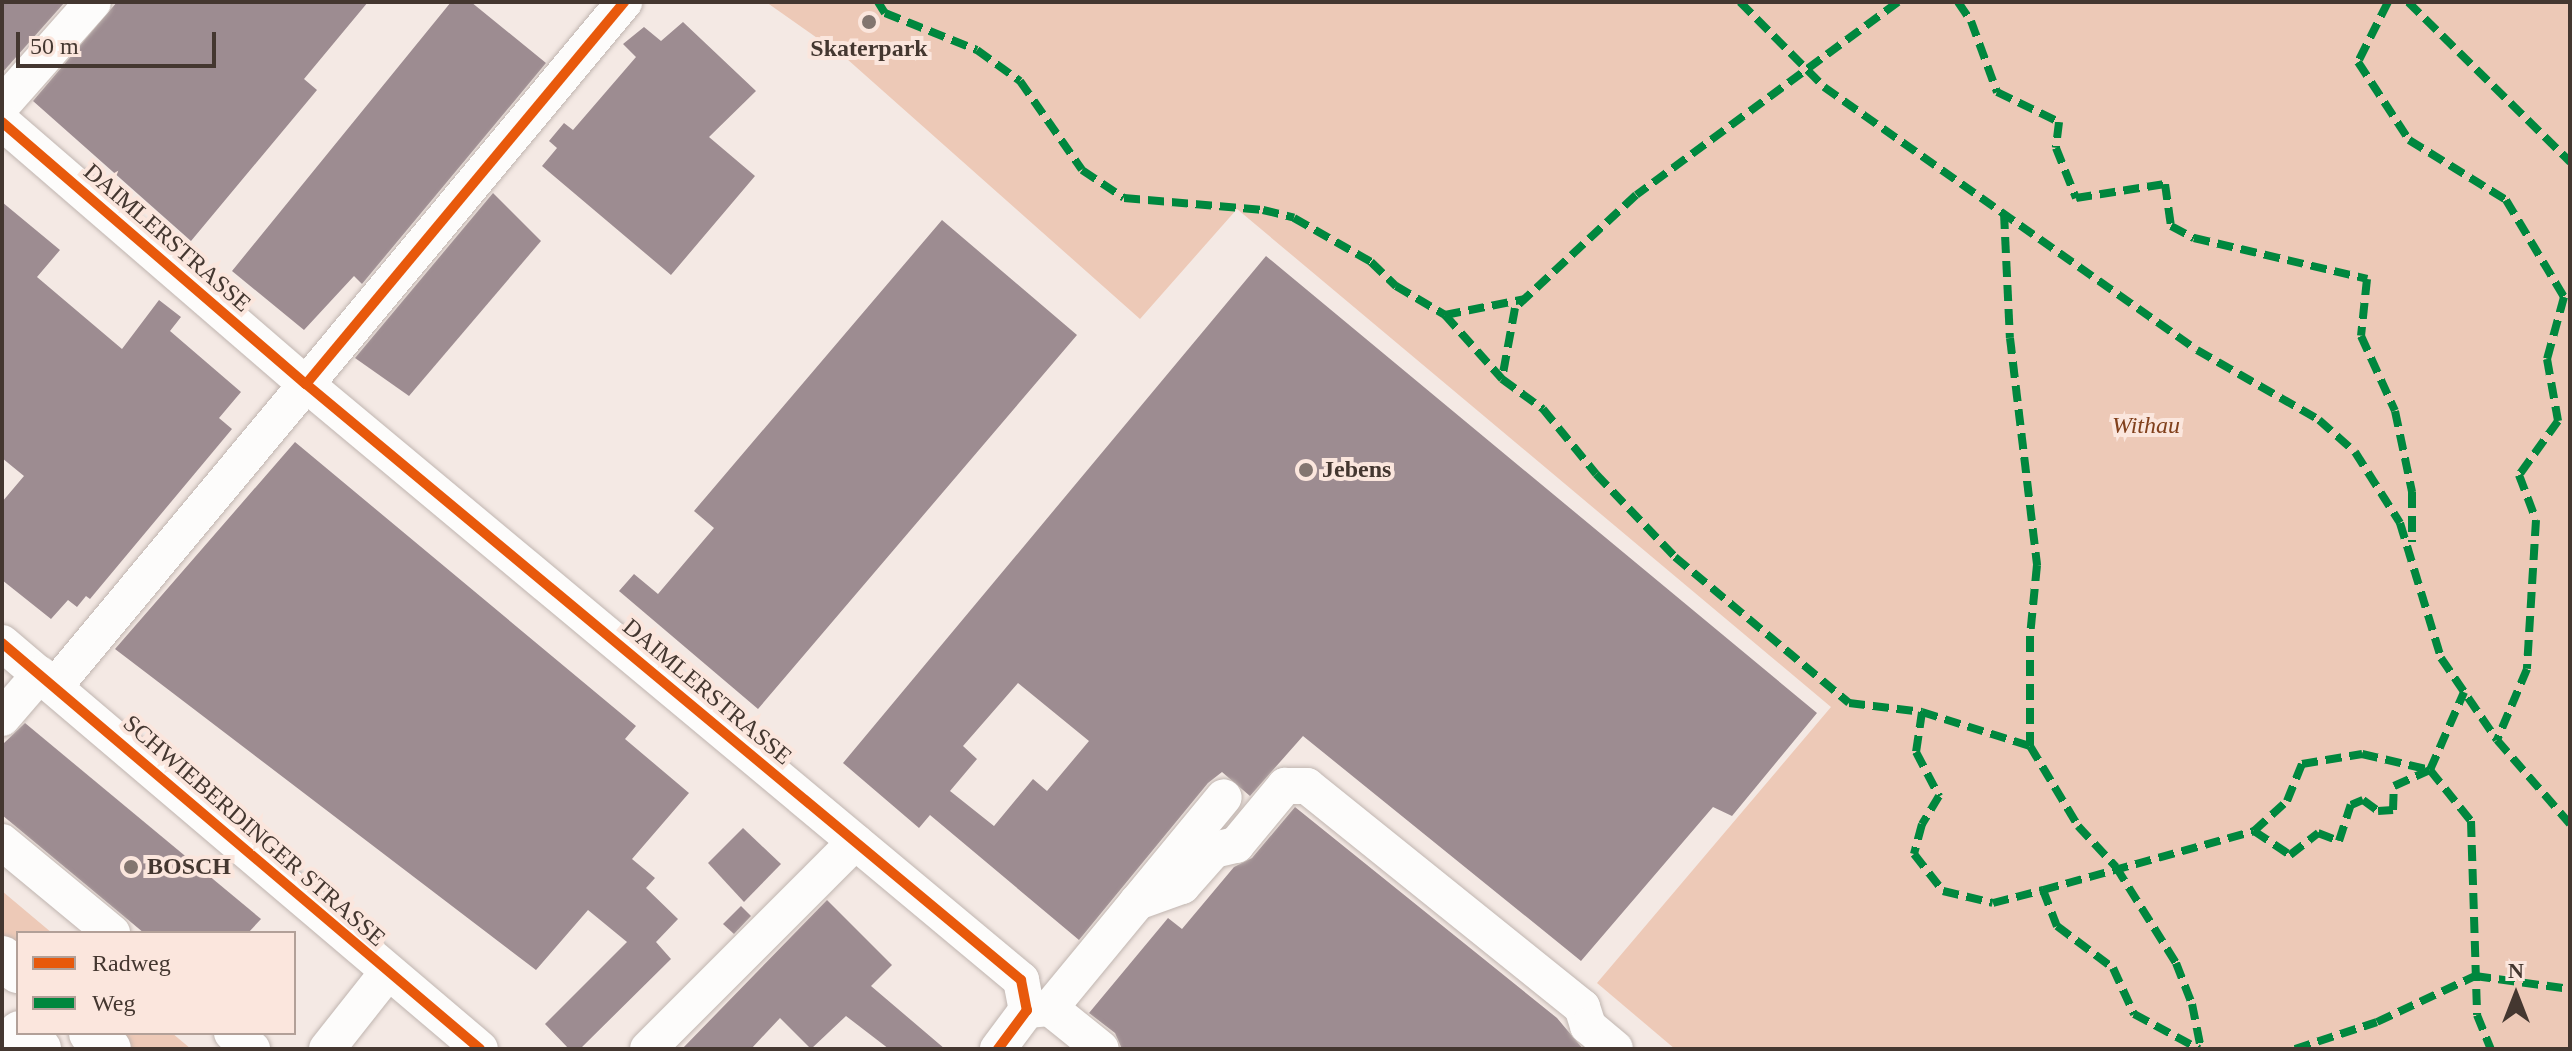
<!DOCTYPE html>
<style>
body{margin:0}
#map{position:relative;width:2572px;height:1051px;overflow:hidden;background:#f4e9e4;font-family:Georgia,serif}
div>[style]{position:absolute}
.green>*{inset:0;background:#edc9b7}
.building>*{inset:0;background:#9d8c91}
.roads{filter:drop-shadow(0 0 2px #c0b5b0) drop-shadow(0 0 2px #c0b5b0)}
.minor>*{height:36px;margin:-18px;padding:0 18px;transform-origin:18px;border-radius:18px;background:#fdfcfb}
.highway>*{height:44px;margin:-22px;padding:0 22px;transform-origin:22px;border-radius:22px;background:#fdfcfb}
.quiet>*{height:8px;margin-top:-4px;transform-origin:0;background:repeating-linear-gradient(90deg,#00873e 0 16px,transparent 0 24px)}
.cycleway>*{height:10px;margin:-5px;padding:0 5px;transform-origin:5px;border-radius:5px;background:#e8590c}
.dots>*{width:22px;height:22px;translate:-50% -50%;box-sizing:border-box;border:4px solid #fbe6dd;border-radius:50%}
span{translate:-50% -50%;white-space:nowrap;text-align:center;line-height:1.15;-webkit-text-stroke:8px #fbe6dd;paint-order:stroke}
.poi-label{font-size:24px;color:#443730;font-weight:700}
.left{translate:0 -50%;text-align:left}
.street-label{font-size:24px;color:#443730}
.park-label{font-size:24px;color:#81401c;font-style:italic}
.frame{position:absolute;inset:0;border:4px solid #443730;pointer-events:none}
.legend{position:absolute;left:16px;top:931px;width:280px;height:104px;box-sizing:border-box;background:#fbe6dd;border:2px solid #b2a098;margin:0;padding:10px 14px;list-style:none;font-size:24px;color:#443730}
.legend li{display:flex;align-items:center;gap:16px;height:40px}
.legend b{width:40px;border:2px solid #b2a098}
.north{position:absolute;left:2476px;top:955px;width:80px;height:80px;-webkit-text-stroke:6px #fbe6dd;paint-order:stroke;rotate:0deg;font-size:22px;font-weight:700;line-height:32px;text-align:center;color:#443730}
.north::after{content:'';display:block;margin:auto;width:28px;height:36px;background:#443730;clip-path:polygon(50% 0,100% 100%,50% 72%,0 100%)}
.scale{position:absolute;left:16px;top:32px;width:200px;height:36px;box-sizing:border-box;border:4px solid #443730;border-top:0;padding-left:10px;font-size:24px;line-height:28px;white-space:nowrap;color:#443730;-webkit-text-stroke:6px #fbe6dd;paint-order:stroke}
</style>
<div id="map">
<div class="green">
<i style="clip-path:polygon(766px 2px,2570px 2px,2570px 1049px,1675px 1049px,1597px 983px,1831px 707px,1237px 209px,1140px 319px,847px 59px)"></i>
<i style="clip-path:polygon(2px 891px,52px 933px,18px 933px,18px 951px,2px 937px)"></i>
<i style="clip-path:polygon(115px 1033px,172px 1033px,191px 1049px,134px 1049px)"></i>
</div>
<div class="building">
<i style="clip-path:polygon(2px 2px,65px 2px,2px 73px)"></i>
<i style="clip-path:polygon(117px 2px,368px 2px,304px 79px,317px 90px,191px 241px,33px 101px)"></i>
<i style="clip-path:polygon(451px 2px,471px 2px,546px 63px,362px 284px,354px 276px,304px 330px,232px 271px)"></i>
<i style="clip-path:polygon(683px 22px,756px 91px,709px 137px,755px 176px,671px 275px,542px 166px,557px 148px,549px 141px,564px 123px,573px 130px,636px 57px,623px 44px,644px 27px,661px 41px)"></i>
<i style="clip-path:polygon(493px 193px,541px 241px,409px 396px,355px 358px)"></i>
<i style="clip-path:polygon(2px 202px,60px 250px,37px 277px,122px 349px,159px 300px,181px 317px,170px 331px,241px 392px,219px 418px,232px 429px,90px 599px,86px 596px,77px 607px,68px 600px,51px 619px,2px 580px,2px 502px,24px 476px,2px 458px)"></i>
<i style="clip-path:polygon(942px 220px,1077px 335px,758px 709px,619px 591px,634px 574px,658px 594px,714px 528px,694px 511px)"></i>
<i style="clip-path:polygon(evenodd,1266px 256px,1817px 713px,1732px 816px,1713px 807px,1581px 961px,1303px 736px,1250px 796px,1222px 772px,1208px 783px,1079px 940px,930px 815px,919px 828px,843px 763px,1266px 256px,1018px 683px,1089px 741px,1047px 791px,1033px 779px,994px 826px,950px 791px,977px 759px,963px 746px,1018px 683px)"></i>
<i style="clip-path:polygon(295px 442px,636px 726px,625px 739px,689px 793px,632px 859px,655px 878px,646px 888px,678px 919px,656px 942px,671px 959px,580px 1049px,569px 1049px,545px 1024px,627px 942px,588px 910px,536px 970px,115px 649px)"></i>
<i style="clip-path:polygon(25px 723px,261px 919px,248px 933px,144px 933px,2px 815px,2px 745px)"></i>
<i style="clip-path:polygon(1295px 807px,1557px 1018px,1583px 1049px,1122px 1049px,1115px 1033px,1089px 1013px,1168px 918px,1182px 929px,1234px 867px,1252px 858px)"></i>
<i style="clip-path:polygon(743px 828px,781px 864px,744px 902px,708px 863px)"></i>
<i style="clip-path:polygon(827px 900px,892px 965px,871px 986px,945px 1049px,889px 1049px,846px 1016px,811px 1049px,780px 1018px,751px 1049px,682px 1049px)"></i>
<i style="clip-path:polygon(741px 906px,751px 916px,734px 934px,723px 924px)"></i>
</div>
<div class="roads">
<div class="minor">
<i style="left:2px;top:105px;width:137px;rotate:-48.5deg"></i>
<i style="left:2px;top:122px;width:401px;rotate:40.8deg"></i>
<i style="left:306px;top:384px;width:931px;rotate:39.81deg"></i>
<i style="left:1021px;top:980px;width:31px;rotate:79deg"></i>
<i style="left:1027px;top:1010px;width:49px;rotate:126.6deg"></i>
<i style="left:2px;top:643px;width:627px;rotate:40.34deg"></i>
<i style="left:55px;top:686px;width:890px;rotate:-50.24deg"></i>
<i style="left:2px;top:718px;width:58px;rotate:-49.2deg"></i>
<i style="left:2px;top:842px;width:143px;rotate:39.6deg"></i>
<i style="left:1137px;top:902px;width:48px;rotate:-19.6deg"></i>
<i style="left:1182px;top:886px;width:48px;rotate:-48.4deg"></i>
<i style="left:1214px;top:850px;width:23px;rotate:-13deg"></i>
<i style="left:1236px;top:845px;width:77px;rotate:-50.3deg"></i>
<i style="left:1285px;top:786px;width:22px"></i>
<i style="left:1307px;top:786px;width:353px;rotate:38.8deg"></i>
<i style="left:1582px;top:1007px;width:20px;rotate:72deg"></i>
<i style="left:1588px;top:1026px;width:35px;rotate:40deg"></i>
<i style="left:1050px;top:1008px;width:65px;rotate:38.8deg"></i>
<i style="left:1027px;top:1010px;width:23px;rotate:-5deg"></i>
<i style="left:1050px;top:1008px;width:273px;rotate:-50.5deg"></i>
<i style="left:232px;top:1033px;width:26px;rotate:39deg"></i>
<i style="left:327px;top:1049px;width:97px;rotate:-51.7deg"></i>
<i style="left:648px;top:1049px;width:293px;rotate:-45deg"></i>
</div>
<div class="highway">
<i style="left:2px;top:958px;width:21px;rotate:39deg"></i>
<i style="left:20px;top:1033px;width:25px;rotate:40deg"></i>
<i style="left:91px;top:1033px;width:24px;rotate:42deg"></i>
</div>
</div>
<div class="quiet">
<i style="left:878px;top:2px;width:13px;rotate:58deg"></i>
<i style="left:885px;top:13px;width:99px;rotate:21.9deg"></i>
<i style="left:977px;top:50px;width:53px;rotate:35.8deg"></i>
<i style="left:1020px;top:81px;width:108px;rotate:55.1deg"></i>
<i style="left:1082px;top:170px;width:50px;rotate:33.7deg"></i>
<i style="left:1124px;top:198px;width:140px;rotate:4.9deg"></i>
<i style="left:1263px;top:210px;width:32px;rotate:14deg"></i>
<i style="left:1294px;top:218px;width:89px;rotate:29.7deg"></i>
<i style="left:1371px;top:262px;width:35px;rotate:44deg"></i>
<i style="left:1396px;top:286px;width:57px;rotate:30.6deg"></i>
<i style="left:1445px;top:315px;width:82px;rotate:-11.3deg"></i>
<i style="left:1740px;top:2px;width:120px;rotate:45.3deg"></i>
<i style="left:1824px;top:87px;width:456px;rotate:35.2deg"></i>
<i style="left:2197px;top:350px;width:141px;rotate:29.8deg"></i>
<i style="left:2319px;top:420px;width:48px;rotate:41.6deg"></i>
<i style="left:2355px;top:452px;width:84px;rotate:57.6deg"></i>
<i style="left:2400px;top:523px;width:141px;rotate:73.1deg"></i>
<i style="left:2441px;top:658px;width:99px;rotate:55.7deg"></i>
<i style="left:2497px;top:740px;width:111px;rotate:49deg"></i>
<i style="left:1898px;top:2px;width:325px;rotate:143.6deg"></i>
<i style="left:1636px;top:195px;width:166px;rotate:137deg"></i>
<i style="left:1515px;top:308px;width:72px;rotate:100.4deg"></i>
<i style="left:1502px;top:379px;width:51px;rotate:36.2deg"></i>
<i style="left:1543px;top:409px;width:84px;rotate:50.8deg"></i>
<i style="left:1596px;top:474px;width:115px;rotate:46.4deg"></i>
<i style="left:1675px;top:557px;width:227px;rotate:40deg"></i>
<i style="left:1849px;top:703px;width:74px;rotate:7deg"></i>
<i style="left:1922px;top:712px;width:113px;rotate:17.5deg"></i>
<i style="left:1958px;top:2px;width:23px;rotate:56deg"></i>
<i style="left:1971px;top:21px;width:76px;rotate:69.9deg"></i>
<i style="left:1997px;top:92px;width:69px;rotate:25.8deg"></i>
<i style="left:2059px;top:122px;width:26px;rotate:97deg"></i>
<i style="left:2056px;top:148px;width:54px;rotate:68.2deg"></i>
<i style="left:2076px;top:198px;width:90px;rotate:-8.9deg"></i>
<i style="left:2165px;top:184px;width:42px;rotate:81.9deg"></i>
<i style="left:2171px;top:226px;width:26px;rotate:28deg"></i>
<i style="left:2194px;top:238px;width:178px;rotate:13.3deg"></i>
<i style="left:2367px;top:279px;width:57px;rotate:96deg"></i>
<i style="left:2361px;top:336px;width:82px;rotate:65.6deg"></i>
<i style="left:2395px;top:411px;width:83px;rotate:78.1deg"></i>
<i style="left:2412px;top:492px;width:50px;rotate:90deg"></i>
<i style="left:2388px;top:2px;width:67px;rotate:116.6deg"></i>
<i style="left:2358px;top:62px;width:93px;rotate:56.8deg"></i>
<i style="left:2409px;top:140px;width:114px;rotate:31.7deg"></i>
<i style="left:2506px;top:200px;width:113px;rotate:59.1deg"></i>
<i style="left:2564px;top:297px;width:64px;rotate:105.3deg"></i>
<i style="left:2547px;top:359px;width:63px;rotate:79.9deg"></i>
<i style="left:2558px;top:421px;width:67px;rotate:125.8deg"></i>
<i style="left:2519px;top:475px;width:48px;rotate:69.3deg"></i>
<i style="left:2536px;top:520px;width:149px;rotate:93.5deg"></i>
<i style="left:2527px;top:669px;width:77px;rotate:112.9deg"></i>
<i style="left:2408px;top:2px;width:228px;rotate:44.6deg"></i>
<i style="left:2004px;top:213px;width:125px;rotate:87.3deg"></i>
<i style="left:2010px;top:338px;width:229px;rotate:83.2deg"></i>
<i style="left:2037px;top:565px;width:71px;rotate:95.6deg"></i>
<i style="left:2030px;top:636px;width:110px;rotate:90deg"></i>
<i style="left:2030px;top:746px;width:93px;rotate:59deg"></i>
<i style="left:2078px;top:826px;width:56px;rotate:47.2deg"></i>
<i style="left:2116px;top:867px;width:113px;rotate:58deg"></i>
<i style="left:2176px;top:963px;width:44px;rotate:68.7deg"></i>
<i style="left:2192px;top:1004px;width:46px;rotate:78.7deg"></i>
<i style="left:1445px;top:315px;width:86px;rotate:48.3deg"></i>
<i style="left:1922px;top:712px;width:40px;rotate:98.5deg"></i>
<i style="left:1916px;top:752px;width:50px;rotate:62.4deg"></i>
<i style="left:1939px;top:796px;width:33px;rotate:121deg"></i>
<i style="left:1922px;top:824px;width:31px;rotate:105deg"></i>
<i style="left:1914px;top:854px;width:47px;rotate:51.9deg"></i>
<i style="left:1943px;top:891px;width:51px;rotate:13.5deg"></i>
<i style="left:1993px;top:903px;width:52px;rotate:-14.6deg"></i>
<i style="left:2043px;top:890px;width:39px;rotate:69deg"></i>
<i style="left:2057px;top:926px;width:70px;rotate:36.9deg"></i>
<i style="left:2113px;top:968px;width:51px;rotate:65.5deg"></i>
<i style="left:2134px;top:1014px;width:74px;rotate:28.3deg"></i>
<i style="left:2254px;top:831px;width:45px;rotate:-42.3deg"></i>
<i style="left:2287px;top:801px;width:40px;rotate:-68deg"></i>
<i style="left:2302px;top:764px;width:61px;rotate:-9.5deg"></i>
<i style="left:2362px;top:754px;width:70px;rotate:13.2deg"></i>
<i style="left:2430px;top:770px;width:65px;rotate:51.2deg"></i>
<i style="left:2471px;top:821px;width:194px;rotate:88.2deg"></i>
<i style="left:2477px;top:1015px;width:37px;rotate:68deg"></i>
<i style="left:2043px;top:890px;width:219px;rotate:-15.6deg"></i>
<i style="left:2254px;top:831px;width:43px;rotate:33.7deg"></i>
<i style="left:2290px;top:855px;width:36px;rotate:-38deg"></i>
<i style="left:2318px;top:833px;width:22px;rotate:21deg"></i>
<i style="left:2339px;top:841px;width:38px;rotate:-72deg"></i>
<i style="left:2351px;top:805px;width:13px;rotate:-23deg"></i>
<i style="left:2363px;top:800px;width:19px;rotate:36deg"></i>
<i style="left:2378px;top:811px;width:15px;rotate:-4deg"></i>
<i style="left:2393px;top:810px;width:24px;rotate:-88deg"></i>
<i style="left:2394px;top:786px;width:39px;rotate:-24deg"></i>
<i style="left:2430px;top:770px;width:85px;rotate:-66.4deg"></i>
<i style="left:2295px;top:1049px;width:86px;rotate:-18.2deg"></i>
<i style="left:2377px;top:1022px;width:108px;rotate:-25.1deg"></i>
<i style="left:2475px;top:976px;width:96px;rotate:7.8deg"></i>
</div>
<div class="cycleway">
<i style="left:2px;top:122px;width:401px;rotate:40.8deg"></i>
<i style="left:306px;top:384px;width:931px;rotate:39.81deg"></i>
<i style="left:1021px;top:980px;width:31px;rotate:79deg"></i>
<i style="left:1027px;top:1010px;width:49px;rotate:126.6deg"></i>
<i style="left:306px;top:384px;width:497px;rotate:-50.2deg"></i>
<i style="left:2px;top:643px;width:627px;rotate:40.34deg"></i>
</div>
<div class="dots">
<i style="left:869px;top:22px;background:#82756f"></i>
<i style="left:1306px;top:470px;background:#82756f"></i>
<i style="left:131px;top:867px;background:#82756f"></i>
</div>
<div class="poi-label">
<span style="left:869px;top:49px">Skaterpark</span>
<span class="left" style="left:1322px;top:470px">Jebens</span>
<span class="left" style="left:147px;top:867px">BOSCH</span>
</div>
<div class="street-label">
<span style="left:167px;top:238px;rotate:41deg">DAIMLERSTRASSE</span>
<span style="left:707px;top:692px;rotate:40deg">DAIMLERSTRASSE</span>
<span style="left:254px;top:831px;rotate:41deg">SCHWIEBERDINGER STRASSE</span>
</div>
<div class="park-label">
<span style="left:2146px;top:426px">Withau</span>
</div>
<div class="frame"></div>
<ul class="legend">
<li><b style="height:10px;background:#e8590c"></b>Radweg</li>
<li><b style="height:10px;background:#00873e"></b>Weg</li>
</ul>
<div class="north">N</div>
<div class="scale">50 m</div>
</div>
